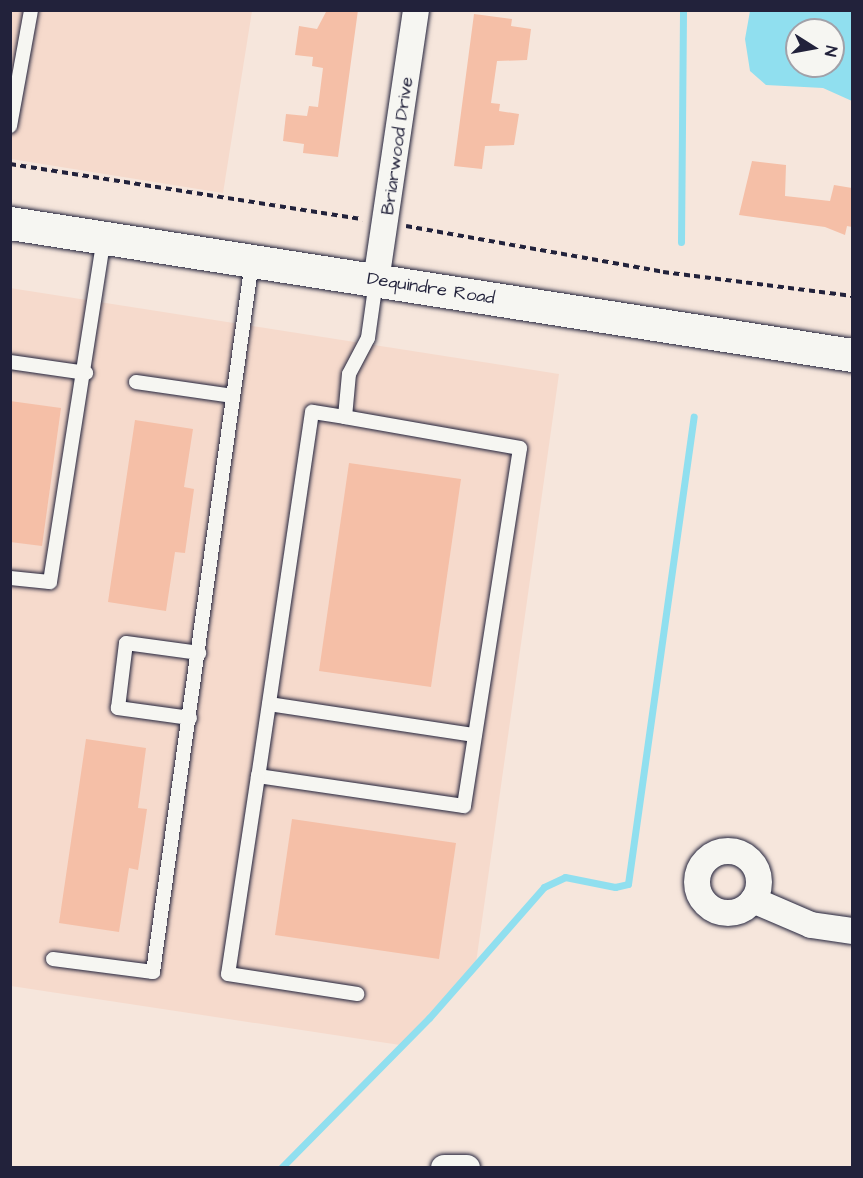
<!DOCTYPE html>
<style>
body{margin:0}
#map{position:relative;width:863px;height:1178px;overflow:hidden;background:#f6e6dc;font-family:"Architects Daughter",sans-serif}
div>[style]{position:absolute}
.built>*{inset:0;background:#f6dacc}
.water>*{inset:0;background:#90dfef}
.stream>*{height:7px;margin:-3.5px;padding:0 3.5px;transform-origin:3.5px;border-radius:3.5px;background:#90dfef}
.building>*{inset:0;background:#f5bfa7}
.path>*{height:4px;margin-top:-2px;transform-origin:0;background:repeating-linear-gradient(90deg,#22223b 0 6px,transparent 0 10.5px)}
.roads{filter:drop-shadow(0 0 2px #22223b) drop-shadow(0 0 2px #22223b)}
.lane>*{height:14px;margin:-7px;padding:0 7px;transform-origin:7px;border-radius:7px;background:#f6f6f2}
.street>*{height:26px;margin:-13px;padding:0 13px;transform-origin:13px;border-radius:13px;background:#f6f6f2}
.street>.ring{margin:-13px;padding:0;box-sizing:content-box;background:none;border:26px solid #f6f6f2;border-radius:50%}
.secondary>*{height:33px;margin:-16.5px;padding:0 16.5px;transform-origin:16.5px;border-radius:16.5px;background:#f6f6f2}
span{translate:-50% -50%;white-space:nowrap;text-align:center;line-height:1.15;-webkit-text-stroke:4.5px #f6f6f2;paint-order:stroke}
.street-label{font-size:18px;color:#22223b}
.frame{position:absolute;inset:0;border:12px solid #22223b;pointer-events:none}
.north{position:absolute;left:785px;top:18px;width:60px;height:60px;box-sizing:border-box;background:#f6f6f2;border:2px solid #a1a1a9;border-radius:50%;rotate:101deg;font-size:16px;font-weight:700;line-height:24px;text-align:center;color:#22223b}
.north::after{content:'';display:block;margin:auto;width:21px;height:27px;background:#22223b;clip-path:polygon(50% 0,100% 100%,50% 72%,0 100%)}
</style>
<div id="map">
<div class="built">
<i style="clip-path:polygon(10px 11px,252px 11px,223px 193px,11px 159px)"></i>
<i style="clip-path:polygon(10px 288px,559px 374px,476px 963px,400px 1045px,11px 986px)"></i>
</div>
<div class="water">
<i style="clip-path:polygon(evenodd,750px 11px,852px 11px,852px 101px,823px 88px,766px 85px,750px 71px,745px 39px,750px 11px,797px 30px,833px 30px,833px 66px,797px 66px,797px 30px)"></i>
</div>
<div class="stream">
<i style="left:681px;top:242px;width:232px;rotate:-89.5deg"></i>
<i style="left:281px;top:1168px;width:211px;rotate:-45.4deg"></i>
<i style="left:429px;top:1018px;width:174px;rotate:-48.7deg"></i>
<i style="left:544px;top:887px;width:23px;rotate:-25deg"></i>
<i style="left:565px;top:877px;width:51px;rotate:11.3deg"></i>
<i style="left:615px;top:887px;width:13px;rotate:-13deg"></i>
<i style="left:628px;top:884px;width:472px;rotate:-82deg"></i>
</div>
<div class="building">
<i style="clip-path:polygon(327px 10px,358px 10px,338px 157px,303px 153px,304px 144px,283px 141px,286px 114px,307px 116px,309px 106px,318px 107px,323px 68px,312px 66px,313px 57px,295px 55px,299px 26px,317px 29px)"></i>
<i style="clip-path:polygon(474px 14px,512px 19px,511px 26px,531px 29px,527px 60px,497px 61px,491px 103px,500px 104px,499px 111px,519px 114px,514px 145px,485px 146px,482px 169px,454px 166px)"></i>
<i style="clip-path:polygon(752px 161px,786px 165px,785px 196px,830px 201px,834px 185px,852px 188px,852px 227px,847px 226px,845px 235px,825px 227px,739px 215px)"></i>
<i style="clip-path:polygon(10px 401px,61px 408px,42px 546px,10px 542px)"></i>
<i style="clip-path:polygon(135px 420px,193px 429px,184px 487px,194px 489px,185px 553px,175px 552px,166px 611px,108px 602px)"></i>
<i style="clip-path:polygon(349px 463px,461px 479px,431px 687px,319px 671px)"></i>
<i style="clip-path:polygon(86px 739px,146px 748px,138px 808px,147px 809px,138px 870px,129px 868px,119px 932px,59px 923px)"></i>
<i style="clip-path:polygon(292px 819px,456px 843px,439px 959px,275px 935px)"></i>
</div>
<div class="path">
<i style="left:10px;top:164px;width:357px;rotate:8.9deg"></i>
<i style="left:406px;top:226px;width:261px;rotate:10.1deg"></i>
<i style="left:663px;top:272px;width:191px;rotate:7.2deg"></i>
</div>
<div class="roads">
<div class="lane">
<i style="left:10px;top:126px;width:118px;rotate:-79.7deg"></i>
<i style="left:10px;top:362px;width:77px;rotate:8.2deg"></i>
<i style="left:136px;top:382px;width:98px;rotate:8.2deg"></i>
<i style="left:345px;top:417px;width:33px;rotate:-171deg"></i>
<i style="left:312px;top:412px;width:368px;rotate:98.4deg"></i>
<i style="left:258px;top:776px;width:208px;rotate:8.3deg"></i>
<i style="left:464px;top:806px;width:362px;rotate:-81.1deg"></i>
<i style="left:520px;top:448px;width:178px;rotate:-170deg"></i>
<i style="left:345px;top:417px;width:43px;rotate:-84.7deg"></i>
<i style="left:349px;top:374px;width:41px;rotate:-62.2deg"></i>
<i style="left:368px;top:338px;width:58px;rotate:-82deg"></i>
<i style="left:10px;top:578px;width:40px;rotate:5.7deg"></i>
<i style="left:50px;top:582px;width:348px;rotate:-81.1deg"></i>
<i style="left:269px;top:704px;width:208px;rotate:8.6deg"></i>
<i style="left:190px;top:718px;width:73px;rotate:-172.1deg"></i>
<i style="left:118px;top:708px;width:65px;rotate:-83deg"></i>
<i style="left:126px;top:643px;width:74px;rotate:7.8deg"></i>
<i style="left:258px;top:776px;width:200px;rotate:98.6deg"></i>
<i style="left:228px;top:974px;width:131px;rotate:8.8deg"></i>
<i style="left:53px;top:959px;width:101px;rotate:7.4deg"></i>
<i style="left:153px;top:972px;width:718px;rotate:-82.07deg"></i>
</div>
<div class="street">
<i style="left:376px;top:281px;width:274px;rotate:-81.6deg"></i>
<i class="ring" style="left:697px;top:851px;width:36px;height:36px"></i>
<i style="left:753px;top:900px;width:63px;rotate:23.3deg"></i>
<i style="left:811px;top:925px;width:41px;rotate:8.3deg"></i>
<i style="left:444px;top:1168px;width:23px"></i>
</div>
<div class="secondary">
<i style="left:10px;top:223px;width:852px;rotate:8.91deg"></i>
</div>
</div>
<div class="street-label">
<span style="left:398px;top:146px;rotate:-82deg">Briarwood Drive</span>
<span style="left:431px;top:289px;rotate:9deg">Dequindre Road</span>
</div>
<div class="frame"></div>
<div class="north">N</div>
</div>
